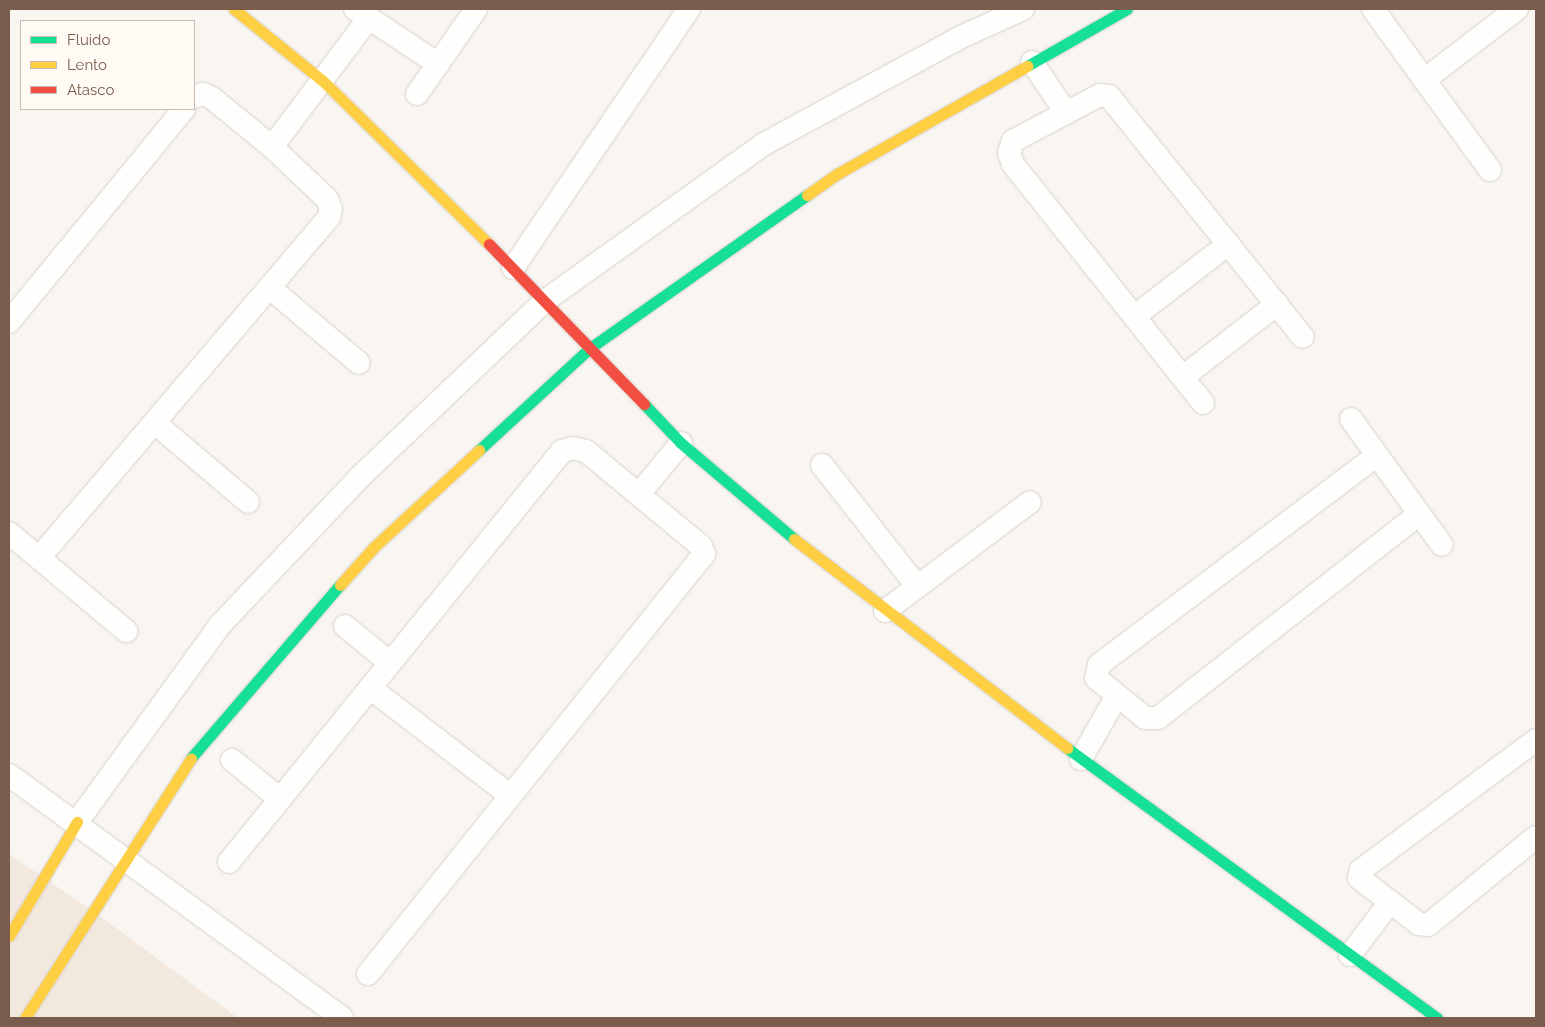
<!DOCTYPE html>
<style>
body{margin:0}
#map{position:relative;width:1545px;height:1027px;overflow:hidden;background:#f9f5f0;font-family:Raleway,sans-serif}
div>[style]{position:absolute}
.residential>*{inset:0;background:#f2e8de}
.roads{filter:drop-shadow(0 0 1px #d7d1cb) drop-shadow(0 0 1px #d7d1cb)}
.street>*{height:22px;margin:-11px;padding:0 11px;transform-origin:11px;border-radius:11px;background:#fefefd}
.fast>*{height:11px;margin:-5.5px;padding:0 5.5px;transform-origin:5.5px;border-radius:5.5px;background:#16e098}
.slow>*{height:11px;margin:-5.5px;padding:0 5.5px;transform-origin:5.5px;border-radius:5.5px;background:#ffcf43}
.jam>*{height:11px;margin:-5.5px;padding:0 5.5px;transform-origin:5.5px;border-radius:5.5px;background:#f24e42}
span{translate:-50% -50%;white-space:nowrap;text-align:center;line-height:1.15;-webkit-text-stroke:4.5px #fffaf3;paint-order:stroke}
.frame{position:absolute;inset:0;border:10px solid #7a5c4d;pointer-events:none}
.legend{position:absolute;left:20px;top:20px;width:175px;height:90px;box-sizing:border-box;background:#fffaf3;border:1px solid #cabbb1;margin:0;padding:6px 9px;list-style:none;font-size:15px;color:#7a5c4d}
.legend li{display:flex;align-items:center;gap:10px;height:25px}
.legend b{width:25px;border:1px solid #cabbb1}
</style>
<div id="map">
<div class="residential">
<i style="clip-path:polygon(9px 854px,97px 914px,238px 1018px,9px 1018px)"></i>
</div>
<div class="roads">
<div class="street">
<i style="left:355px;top:9px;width:100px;rotate:33.5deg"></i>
<i style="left:1373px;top:9px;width:199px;rotate:54deg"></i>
<i style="left:1032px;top:62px;width:59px;rotate:56deg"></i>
<i style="left:1424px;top:80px;width:117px;rotate:-37.4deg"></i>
<i style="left:417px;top:94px;width:103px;rotate:-55.2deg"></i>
<i style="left:272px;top:147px;width:161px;rotate:-53.1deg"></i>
<i style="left:513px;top:268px;width:313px;rotate:-55.8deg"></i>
<i style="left:270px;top:288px;width:116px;rotate:40.1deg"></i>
<i style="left:1135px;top:316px;width:118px;rotate:-37.7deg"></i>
<i style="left:9px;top:322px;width:276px;rotate:-50.6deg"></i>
<i style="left:1183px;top:377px;width:119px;rotate:-37.8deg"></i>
<i style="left:1203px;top:403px;width:305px;rotate:-128.5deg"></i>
<i style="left:1013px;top:164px;width:12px;rotate:-110deg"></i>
<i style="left:1009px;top:153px;width:13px;rotate:-72deg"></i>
<i style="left:1013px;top:141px;width:98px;rotate:-27.9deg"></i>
<i style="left:1100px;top:95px;width:9px;rotate:6deg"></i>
<i style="left:1109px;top:96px;width:309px;rotate:51.2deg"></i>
<i style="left:1351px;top:419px;width:155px;rotate:54.2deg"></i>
<i style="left:155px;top:423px;width:122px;rotate:40.3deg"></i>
<i style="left:1376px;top:456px;width:347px;rotate:143deg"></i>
<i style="left:1099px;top:665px;width:13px;rotate:103deg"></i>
<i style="left:1096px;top:678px;width:63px;rotate:39.2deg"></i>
<i style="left:1145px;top:718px;width:13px"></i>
<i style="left:1158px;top:718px;width:331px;rotate:-38deg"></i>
<i style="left:822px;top:465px;width:154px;rotate:51.9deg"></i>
<i style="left:639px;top:494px;width:66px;rotate:-50.5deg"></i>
<i style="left:9px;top:533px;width:153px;rotate:39.9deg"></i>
<i style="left:39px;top:558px;width:448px;rotate:-49.6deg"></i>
<i style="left:329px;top:217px;width:8px;rotate:-76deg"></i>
<i style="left:331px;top:209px;width:11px;rotate:-112deg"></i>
<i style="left:327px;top:199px;width:76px;rotate:-136.6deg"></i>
<i style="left:272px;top:147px;width:77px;rotate:-140.8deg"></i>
<i style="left:212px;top:98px;width:10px;rotate:-156deg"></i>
<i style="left:203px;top:94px;width:9px;rotate:162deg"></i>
<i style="left:885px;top:611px;width:181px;rotate:-36.9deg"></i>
<i style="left:345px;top:626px;width:58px;rotate:39.4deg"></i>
<i style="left:370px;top:688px;width:174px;rotate:37.5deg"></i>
<i style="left:1536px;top:740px;width:218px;rotate:143.4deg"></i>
<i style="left:1361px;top:870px;width:8px;rotate:104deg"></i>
<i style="left:1359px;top:878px;width:76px;rotate:37.5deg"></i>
<i style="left:1419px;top:924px;width:9px;rotate:6deg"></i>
<i style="left:1428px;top:925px;width:139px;rotate:-39.2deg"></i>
<i style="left:1081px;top:759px;width:71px;rotate:-60.6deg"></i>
<i style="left:232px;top:760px;width:62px;rotate:39.1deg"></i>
<i style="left:9px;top:775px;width:412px;rotate:36.1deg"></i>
<i style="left:77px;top:822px;width:243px;rotate:-54deg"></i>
<i style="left:220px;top:625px;width:207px;rotate:-46.6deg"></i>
<i style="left:362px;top:475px;width:254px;rotate:-43.6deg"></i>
<i style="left:546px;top:300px;width:268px;rotate:-35.6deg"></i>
<i style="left:764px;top:144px;width:224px;rotate:-28.5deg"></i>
<i style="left:961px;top:37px;width:68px;rotate:-24.3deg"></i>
<i style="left:229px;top:862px;width:529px;rotate:-50.98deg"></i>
<i style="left:562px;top:451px;width:11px;rotate:-15deg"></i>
<i style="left:573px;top:448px;width:13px;rotate:13deg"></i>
<i style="left:586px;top:451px;width:149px;rotate:39.6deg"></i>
<i style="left:701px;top:546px;width:9px;rotate:69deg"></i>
<i style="left:704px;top:554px;width:538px;rotate:128.66deg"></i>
<i style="left:1350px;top:955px;width:66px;rotate:-53deg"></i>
</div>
<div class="fast">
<i style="left:1027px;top:66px;width:115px;rotate:-29.7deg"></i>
<i style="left:644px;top:404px;width:54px;rotate:46.5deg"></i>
<i style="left:681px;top:443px;width:148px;rotate:40.3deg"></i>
<i style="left:479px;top:450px;width:151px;rotate:-42.6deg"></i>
<i style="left:590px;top:348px;width:266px;rotate:-35.2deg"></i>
<i style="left:1067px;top:748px;width:458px;rotate:36.1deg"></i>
<i style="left:191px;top:758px;width:228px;rotate:-49.3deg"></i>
</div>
<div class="slow">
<i style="left:234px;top:9px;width:114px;rotate:39deg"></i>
<i style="left:323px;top:81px;width:233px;rotate:44.5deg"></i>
<i style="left:807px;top:195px;width:37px;rotate:-35deg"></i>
<i style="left:837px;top:174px;width:219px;rotate:-29.6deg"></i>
<i style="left:794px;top:539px;width:344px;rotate:37.4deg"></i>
<i style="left:340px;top:585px;width:51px;rotate:-48.2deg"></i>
<i style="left:374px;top:547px;width:143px;rotate:-42.7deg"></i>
<i style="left:9px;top:936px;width:133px;rotate:-59.2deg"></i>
<i style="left:25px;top:1018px;width:308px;rotate:-57.4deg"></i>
</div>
<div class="jam">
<i style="left:489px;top:244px;width:223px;rotate:45.9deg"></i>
</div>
</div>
<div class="frame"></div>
<ul class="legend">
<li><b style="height:6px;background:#16e098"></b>Fluido</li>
<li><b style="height:6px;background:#ffcf43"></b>Lento</li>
<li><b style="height:6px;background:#f24e42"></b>Atasco</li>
</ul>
</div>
